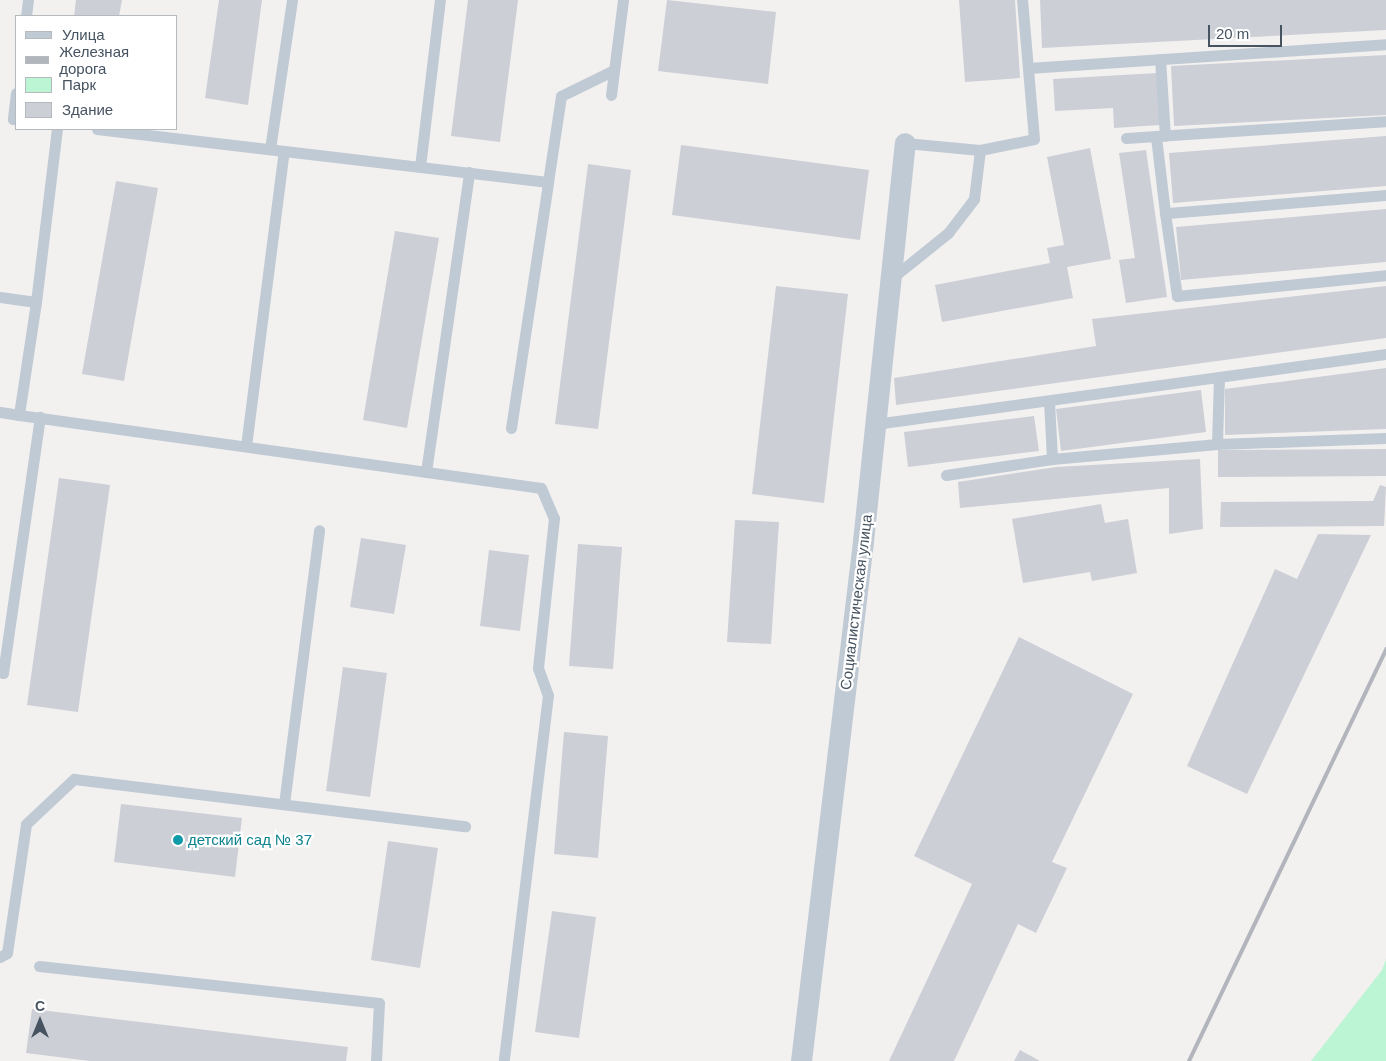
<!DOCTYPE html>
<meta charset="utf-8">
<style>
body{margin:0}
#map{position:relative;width:1386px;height:1061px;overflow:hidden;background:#f3f0f0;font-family:Arial,sans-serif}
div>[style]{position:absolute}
.green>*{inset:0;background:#bbf5d3}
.building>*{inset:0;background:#cccfd6}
.service>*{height:11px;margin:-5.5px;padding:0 5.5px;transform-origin:5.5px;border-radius:5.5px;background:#c0cad4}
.minor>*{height:21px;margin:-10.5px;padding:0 10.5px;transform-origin:10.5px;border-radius:10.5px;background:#c0cad4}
.rail>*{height:4px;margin:-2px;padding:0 2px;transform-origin:2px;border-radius:2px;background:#b2b5bc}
.dots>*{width:14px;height:14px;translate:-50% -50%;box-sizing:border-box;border:2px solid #fff;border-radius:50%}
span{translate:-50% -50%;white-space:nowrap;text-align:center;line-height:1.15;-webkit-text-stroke:4.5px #fff;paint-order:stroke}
.street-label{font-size:15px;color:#465360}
.culture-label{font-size:15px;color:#0d838f}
.left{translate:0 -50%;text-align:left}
.legend{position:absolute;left:15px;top:15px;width:162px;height:115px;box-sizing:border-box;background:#fff;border:1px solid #b5babf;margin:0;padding:6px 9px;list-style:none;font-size:15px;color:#465360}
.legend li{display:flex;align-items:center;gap:10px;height:25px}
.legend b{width:25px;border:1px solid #b5babf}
.north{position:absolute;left:15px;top:996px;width:50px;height:50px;-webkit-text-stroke:4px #fff;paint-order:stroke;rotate:0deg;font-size:14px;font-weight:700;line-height:20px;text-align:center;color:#465360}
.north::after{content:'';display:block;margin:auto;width:18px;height:22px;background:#465360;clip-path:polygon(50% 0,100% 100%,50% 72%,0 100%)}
.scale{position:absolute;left:1208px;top:25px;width:74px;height:22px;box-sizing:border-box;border:2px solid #465360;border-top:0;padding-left:6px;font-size:15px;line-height:18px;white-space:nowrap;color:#465360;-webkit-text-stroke:4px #fff;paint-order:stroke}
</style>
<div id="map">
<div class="green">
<i style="clip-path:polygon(1386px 959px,1386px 1061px,1311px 1061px,1382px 970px)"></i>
</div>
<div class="building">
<i style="clip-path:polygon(76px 0,122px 0,119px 16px,74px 16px)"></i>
<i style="clip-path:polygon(219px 0,262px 0,248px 105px,205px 98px)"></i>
<i style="clip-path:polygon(468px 0,518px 0,500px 142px,451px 136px)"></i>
<i style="clip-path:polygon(667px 0,776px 12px,768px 84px,658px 71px)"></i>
<i style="clip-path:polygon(959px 0,1015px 0,1020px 78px,965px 82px)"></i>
<i style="clip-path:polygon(1040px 0,1386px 0,1386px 30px,1042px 48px)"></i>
<i style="clip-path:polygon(1386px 55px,1386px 115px,1174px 126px,1171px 66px)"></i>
<i style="clip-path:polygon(1157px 73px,1160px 125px,1114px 128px,1113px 108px,1055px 111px,1053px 79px)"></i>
<i style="clip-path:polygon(1386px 136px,1386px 186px,1173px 203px,1169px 153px)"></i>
<i style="clip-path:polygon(681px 145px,869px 170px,860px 240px,672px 215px)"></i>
<i style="clip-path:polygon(1090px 148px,1111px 259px,1067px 267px,1073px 298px,942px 322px,935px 285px,1050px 263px,1047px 248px,1064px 245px,1047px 157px)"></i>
<i style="clip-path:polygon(1146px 150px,1167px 297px,1126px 303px,1119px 260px,1135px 258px,1119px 153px)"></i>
<i style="clip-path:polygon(588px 164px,631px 170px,598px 429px,555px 424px)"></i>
<i style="clip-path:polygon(116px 181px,158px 188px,124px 381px,82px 374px)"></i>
<i style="clip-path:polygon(1386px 209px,1386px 262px,1181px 280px,1176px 227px)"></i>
<i style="clip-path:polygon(395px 231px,439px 238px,407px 428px,363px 420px)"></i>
<i style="clip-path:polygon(776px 286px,848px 294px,824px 503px,752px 494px)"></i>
<i style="clip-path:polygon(1386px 286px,1386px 338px,896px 405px,894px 378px,1096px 346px,1092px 319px)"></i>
<i style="clip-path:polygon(1386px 368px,1386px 429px,1225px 435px,1225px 389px)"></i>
<i style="clip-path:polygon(1201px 390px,1206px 432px,1061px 451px,1056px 409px)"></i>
<i style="clip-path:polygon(1034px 416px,1039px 451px,908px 467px,904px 432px)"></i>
<i style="clip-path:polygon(1386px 449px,1386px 476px,1218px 477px,1218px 450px)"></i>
<i style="clip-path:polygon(1200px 459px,1203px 529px,1169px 534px,1169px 488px,960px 508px,958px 482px,1056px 467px)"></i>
<i style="clip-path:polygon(59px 478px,110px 485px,78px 712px,27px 705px)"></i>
<i style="clip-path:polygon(1380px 485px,1386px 487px,1384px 526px,1220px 527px,1221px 502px,1373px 501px)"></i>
<i style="clip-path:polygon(1101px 504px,1105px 523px,1128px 519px,1137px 573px,1092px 581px,1090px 572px,1023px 583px,1012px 519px)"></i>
<i style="clip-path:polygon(735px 520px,779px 522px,771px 644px,727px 642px)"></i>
<i style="clip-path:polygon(1318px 534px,1371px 535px,1247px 794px,1187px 766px,1275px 569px,1297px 579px)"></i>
<i style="clip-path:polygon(361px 538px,406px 545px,394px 614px,350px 607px)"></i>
<i style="clip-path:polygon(578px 544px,622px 547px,613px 669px,569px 666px)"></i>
<i style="clip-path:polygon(489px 550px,529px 555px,520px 631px,480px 626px)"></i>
<i style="clip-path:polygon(1019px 637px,1133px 694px,1052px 862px,1067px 868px,1036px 933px,1018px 924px,954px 1061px,889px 1061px,972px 884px,914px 856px)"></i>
<i style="clip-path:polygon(343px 667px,387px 673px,370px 797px,326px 791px)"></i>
<i style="clip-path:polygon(564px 732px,608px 736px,598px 858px,554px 854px)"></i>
<i style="clip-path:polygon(121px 804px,242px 818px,235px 877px,114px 862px)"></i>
<i style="clip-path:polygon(388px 841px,438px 848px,420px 968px,371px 960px)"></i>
<i style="clip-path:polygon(552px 911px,596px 917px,579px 1038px,535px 1032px)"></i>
<i style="clip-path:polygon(32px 1009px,348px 1047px,346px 1061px,90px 1061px,26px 1053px)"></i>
<i style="clip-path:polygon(1020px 1050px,1040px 1061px,1014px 1061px)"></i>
</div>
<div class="service">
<i style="left:26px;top:16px;width:16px;rotate:-83deg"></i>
<i style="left:1160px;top:59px;width:77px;rotate:86.3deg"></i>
<i style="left:1028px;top:68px;width:359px;rotate:-3.8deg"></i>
<i style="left:16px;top:93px;width:26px;rotate:97deg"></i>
<i style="left:13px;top:119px;width:3px"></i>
<i style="left:611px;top:95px;width:96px;rotate:-82.8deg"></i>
<i style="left:97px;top:129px;width:454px;rotate:6.7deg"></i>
<i style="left:548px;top:182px;width:87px;rotate:-81.4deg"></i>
<i style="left:561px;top:96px;width:59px;rotate:-26.1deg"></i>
<i style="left:1156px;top:137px;width:77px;rotate:83.2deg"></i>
<i style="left:1126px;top:138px;width:261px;rotate:-3.7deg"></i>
<i style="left:270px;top:149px;width:151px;rotate:-81.6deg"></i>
<i style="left:980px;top:150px;width:55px;rotate:-11.5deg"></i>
<i style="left:1034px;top:139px;width:140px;rotate:-94.9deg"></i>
<i style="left:420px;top:167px;width:168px;rotate:-83.2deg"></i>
<i style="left:1386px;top:195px;width:222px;rotate:175.3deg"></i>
<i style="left:1165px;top:213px;width:84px;rotate:81.8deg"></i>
<i style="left:1177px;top:296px;width:210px;rotate:-5.7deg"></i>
<i style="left:892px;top:278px;width:72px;rotate:-38.8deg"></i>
<i style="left:948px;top:233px;width:43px;rotate:-52.6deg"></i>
<i style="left:974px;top:199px;width:49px;rotate:-83deg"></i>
<i style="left:980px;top:150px;width:75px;rotate:-174.7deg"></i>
<i style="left:0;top:297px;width:36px;rotate:8deg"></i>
<i style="left:36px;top:302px;width:114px;rotate:98.6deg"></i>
<i style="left:19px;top:415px;width:19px;rotate:-171deg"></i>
<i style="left:36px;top:302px;width:174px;rotate:-83.1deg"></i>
<i style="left:1049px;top:401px;width:58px;rotate:87deg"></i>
<i style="left:19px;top:415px;width:527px;rotate:7.96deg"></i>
<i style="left:541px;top:488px;width:33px;rotate:67deg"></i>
<i style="left:554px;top:518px;width:151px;rotate:96.1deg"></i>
<i style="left:538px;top:668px;width:29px;rotate:70deg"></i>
<i style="left:548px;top:695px;width:369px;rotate:96.9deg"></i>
<i style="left:875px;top:424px;width:516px;rotate:-7.8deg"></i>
<i style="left:511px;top:428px;width:249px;rotate:-81.4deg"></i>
<i style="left:1217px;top:444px;width:169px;rotate:-2deg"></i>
<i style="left:246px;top:446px;width:297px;rotate:-82.7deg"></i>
<i style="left:426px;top:472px;width:303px;rotate:-81.8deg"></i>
<i style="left:946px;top:475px;width:107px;rotate:-8.6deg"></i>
<i style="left:1052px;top:459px;width:166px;rotate:-5.2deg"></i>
<i style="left:1217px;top:444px;width:67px;rotate:-88.3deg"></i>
<i style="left:0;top:672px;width:3px;rotate:18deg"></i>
<i style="left:3px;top:673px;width:259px;rotate:-81.8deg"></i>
<i style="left:284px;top:804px;width:276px;rotate:-82.7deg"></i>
<i style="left:0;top:957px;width:8px;rotate:-30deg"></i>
<i style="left:7px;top:953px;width:130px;rotate:-81.6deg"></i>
<i style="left:26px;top:824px;width:66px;rotate:-43.2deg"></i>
<i style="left:74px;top:779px;width:394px;rotate:6.9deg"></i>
<i style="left:39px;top:966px;width:342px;rotate:6.2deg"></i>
<i style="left:379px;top:1003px;width:58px;rotate:93deg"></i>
</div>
<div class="minor">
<i style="left:801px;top:1061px;width:524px;rotate:-83.2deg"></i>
<i style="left:863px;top:541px;width:400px;rotate:-84deg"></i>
</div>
<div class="rail">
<i style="left:1189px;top:1061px;width:457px;rotate:-64.4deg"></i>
</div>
<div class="dots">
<i style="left:178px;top:840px;background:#0f9aa8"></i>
</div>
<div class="street-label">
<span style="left:856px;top:602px;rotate:-83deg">Социалистическая улица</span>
</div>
<div class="culture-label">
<span class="left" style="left:188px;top:840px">детский сад № 37</span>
</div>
<ul class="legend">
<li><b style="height:6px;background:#c0cad4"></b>Улица</li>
<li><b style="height:6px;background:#b2b5bc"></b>Железная дорога</li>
<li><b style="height:14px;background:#bbf5d3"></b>Парк</li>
<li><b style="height:14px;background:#cccfd6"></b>Здание</li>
</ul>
<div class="north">С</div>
<div class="scale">20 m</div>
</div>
